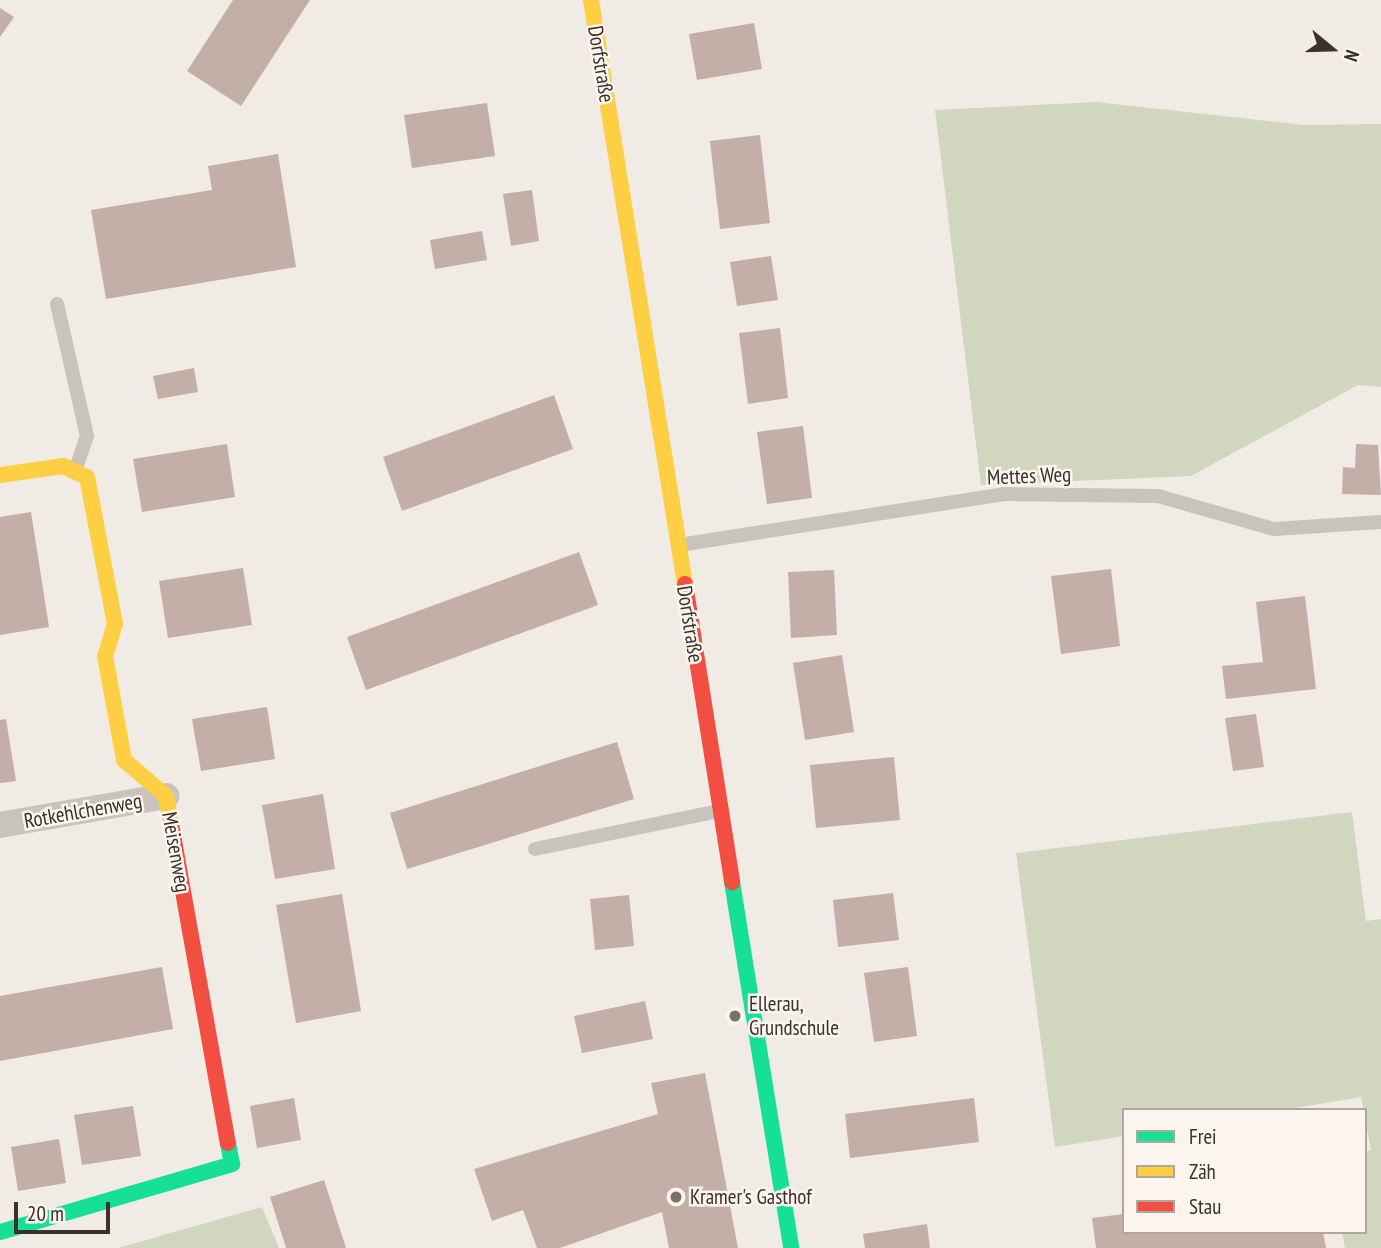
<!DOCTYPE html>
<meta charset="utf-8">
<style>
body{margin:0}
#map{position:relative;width:1381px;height:1248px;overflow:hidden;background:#f0ebe5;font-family:"PT Sans Narrow",sans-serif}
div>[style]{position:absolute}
.green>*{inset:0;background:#d1d6bf}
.building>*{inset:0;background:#c3afa7}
.lane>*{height:14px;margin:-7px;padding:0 7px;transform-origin:7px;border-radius:7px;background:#c9c3be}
.street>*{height:26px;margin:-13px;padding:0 13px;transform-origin:13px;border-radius:13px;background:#c9c3be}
.fast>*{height:16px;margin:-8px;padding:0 8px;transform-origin:8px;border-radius:8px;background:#16e098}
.slow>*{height:16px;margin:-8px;padding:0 8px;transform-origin:8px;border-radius:8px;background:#ffcf43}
.jam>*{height:16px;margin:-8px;padding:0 8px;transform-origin:8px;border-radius:8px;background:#f24e42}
.dots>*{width:19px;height:19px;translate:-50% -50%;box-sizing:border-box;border:4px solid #fbf5ee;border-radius:50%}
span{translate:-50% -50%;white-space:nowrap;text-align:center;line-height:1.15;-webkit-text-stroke:5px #fbf5ee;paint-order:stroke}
.street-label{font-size:21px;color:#3b302b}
.poi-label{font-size:21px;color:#3b302b}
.left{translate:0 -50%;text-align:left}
.legend{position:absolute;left:1122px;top:1108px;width:245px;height:126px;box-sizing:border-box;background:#fbf5ee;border:2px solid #aea6a0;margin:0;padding:9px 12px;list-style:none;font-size:21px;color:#3b302b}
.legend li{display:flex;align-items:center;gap:14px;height:35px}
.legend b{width:35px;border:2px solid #aea6a0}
.north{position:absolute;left:1297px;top:14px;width:70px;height:70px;-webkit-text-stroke:5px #fbf5ee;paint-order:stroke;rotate:109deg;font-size:19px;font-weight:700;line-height:28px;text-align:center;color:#3b302b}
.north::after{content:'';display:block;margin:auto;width:24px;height:32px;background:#3b302b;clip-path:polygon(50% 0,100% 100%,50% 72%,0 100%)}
.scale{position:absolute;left:14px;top:1202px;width:96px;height:32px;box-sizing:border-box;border:4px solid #3b302b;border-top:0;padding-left:9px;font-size:21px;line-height:24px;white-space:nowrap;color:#3b302b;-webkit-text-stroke:5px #fbf5ee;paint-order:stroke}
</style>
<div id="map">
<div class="green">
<i style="clip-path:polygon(1096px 102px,1304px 125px,1381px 124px,1381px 387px,1358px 385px,1191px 476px,981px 485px,935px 110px)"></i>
<i style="clip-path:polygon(1352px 812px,1366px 921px,1381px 919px,1381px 1248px,1345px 1248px,1342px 1232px,1365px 1232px,1365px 1152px,1371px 1150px,1361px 1097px,1283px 1110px,1124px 1110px,1124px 1136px,1055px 1147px,1016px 853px)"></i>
<i style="clip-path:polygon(262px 1207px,279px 1248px,118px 1248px)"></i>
</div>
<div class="building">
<i style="clip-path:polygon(233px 0,310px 0,241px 106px,187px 71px)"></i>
<i style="clip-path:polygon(0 8px,14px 17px,0 37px)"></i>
<i style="clip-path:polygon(754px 23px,762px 69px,697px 80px,689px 34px)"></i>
<i style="clip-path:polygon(487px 103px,495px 156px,412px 168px,404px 115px)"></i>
<i style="clip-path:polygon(760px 135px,770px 223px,720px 229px,710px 141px)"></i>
<i style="clip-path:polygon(278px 154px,296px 267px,106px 299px,91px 210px,212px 190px,208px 166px)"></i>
<i style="clip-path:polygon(532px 190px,539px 241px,511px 246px,503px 194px)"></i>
<i style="clip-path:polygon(482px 231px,487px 260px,435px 269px,430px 240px)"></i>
<i style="clip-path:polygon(771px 256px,778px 300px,737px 306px,730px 262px)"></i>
<i style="clip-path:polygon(780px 328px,788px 398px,748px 404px,739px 333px)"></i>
<i style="clip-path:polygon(194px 368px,198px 392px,158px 399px,153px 376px)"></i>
<i style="clip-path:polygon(554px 395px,573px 449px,402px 511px,383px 457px)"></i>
<i style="clip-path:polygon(803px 426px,812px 498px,767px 504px,757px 432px)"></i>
<i style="clip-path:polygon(227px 444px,235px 497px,142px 512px,133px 459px)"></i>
<i style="clip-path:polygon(1356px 444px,1378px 445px,1381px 495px,1342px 494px,1343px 467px,1355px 468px)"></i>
<i style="clip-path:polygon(31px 512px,49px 627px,0 635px,0 517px)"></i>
<i style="clip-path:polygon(579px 552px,598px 605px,366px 690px,347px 637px)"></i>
<i style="clip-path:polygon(243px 568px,252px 625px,168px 638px,159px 581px)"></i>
<i style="clip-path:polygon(1111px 569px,1120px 646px,1061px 654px,1051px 576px)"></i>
<i style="clip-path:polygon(834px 570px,837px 635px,791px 638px,788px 572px)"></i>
<i style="clip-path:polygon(1305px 596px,1316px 689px,1226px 699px,1222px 666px,1263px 662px,1256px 602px)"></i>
<i style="clip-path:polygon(842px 655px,854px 732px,805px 740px,793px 663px)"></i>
<i style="clip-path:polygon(267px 707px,275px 759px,201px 771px,192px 719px)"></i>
<i style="clip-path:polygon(1256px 714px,1264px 767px,1233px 771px,1225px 718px)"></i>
<i style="clip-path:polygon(6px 719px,16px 781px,0 783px,0 720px)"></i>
<i style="clip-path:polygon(617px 742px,634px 799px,407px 869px,390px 813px)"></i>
<i style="clip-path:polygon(894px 757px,900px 820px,816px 828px,810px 765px)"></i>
<i style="clip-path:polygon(323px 794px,335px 869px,275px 879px,262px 805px)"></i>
<i style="clip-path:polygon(893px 893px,899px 940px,838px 947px,833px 900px)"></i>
<i style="clip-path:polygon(342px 894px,361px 1011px,296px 1023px,276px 905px)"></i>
<i style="clip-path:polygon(629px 895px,634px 946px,595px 950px,590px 899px)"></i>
<i style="clip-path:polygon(162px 967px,173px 1029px,0 1061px,0 996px)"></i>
<i style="clip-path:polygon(908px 967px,917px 1036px,874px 1042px,864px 973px)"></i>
<i style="clip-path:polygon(645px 1001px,653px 1039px,582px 1053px,574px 1016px)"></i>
<i style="clip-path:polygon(705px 1073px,738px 1248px,669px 1248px,662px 1212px,560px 1248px,537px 1248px,523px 1210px,492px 1221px,474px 1169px,658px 1114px,651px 1083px)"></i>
<i style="clip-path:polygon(294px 1098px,301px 1140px,257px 1148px,250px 1106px)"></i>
<i style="clip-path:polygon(974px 1098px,979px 1142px,850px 1158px,845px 1114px)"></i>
<i style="clip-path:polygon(133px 1106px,141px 1156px,82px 1165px,74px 1115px)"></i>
<i style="clip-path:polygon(59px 1139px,66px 1183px,18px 1191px,11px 1147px)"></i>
<i style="clip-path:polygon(324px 1180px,346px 1248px,286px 1248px,270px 1197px)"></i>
<i style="clip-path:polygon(1124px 1214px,1124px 1232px,1323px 1232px,1326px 1248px,1096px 1248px,1092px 1218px)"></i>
<i style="clip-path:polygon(927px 1224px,930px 1248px,865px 1248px,863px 1234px)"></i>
</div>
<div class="lane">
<i style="left:57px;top:304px;width:135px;rotate:77.2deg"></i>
<i style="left:87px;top:436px;width:36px;rotate:109deg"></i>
<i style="left:679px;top:545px;width:329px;rotate:-8.9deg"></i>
<i style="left:1004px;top:494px;width:154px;rotate:0.7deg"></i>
<i style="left:1158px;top:496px;width:121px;rotate:15.9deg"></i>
<i style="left:1274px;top:529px;width:107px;rotate:-3.7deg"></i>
<i style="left:535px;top:849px;width:187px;rotate:-11.7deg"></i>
</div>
<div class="street">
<i style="left:0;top:825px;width:169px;rotate:-9.9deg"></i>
</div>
<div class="fast">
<i style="left:732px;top:882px;width:371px;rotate:80.8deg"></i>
<i style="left:0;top:1232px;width:242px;rotate:-16.3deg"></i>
<i style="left:232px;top:1164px;width:21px;rotate:-101deg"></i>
</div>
<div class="slow">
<i style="left:591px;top:0;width:592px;rotate:80.86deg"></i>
<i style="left:0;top:475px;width:64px;rotate:-8.1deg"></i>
<i style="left:63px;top:466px;width:26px;rotate:25deg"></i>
<i style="left:87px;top:477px;width:150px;rotate:79.2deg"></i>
<i style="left:115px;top:624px;width:34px;rotate:107deg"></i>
<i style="left:105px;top:656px;width:106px;rotate:79.6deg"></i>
<i style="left:124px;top:760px;width:55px;rotate:40.6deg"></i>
<i style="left:166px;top:796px;width:28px;rotate:80deg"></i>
</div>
<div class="jam">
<i style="left:685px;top:584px;width:302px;rotate:81deg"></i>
<i style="left:171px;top:824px;width:324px;rotate:79.9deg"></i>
</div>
<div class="dots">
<i style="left:735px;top:1016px;background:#7a716c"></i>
<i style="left:676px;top:1197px;background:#7a716c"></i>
</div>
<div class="street-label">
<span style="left:601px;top:64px;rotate:81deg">Dorfstraße</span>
<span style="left:1029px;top:476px;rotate:-2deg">Mettes Weg</span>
<span style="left:690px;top:624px;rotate:81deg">Dorfstraße</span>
<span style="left:83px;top:811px;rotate:-10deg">Rotkehlchenweg</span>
<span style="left:176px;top:852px;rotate:80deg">Meisenweg</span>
</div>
<div class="poi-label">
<span class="left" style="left:749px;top:1016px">Ellerau,<br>Grundschule</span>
<span class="left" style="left:690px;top:1197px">Kramer's Gasthof</span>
</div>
<ul class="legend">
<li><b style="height:9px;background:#16e098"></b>Frei</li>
<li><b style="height:9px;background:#ffcf43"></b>Zäh</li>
<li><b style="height:9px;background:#f24e42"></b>Stau</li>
</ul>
<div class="north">N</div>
<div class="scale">20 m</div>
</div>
